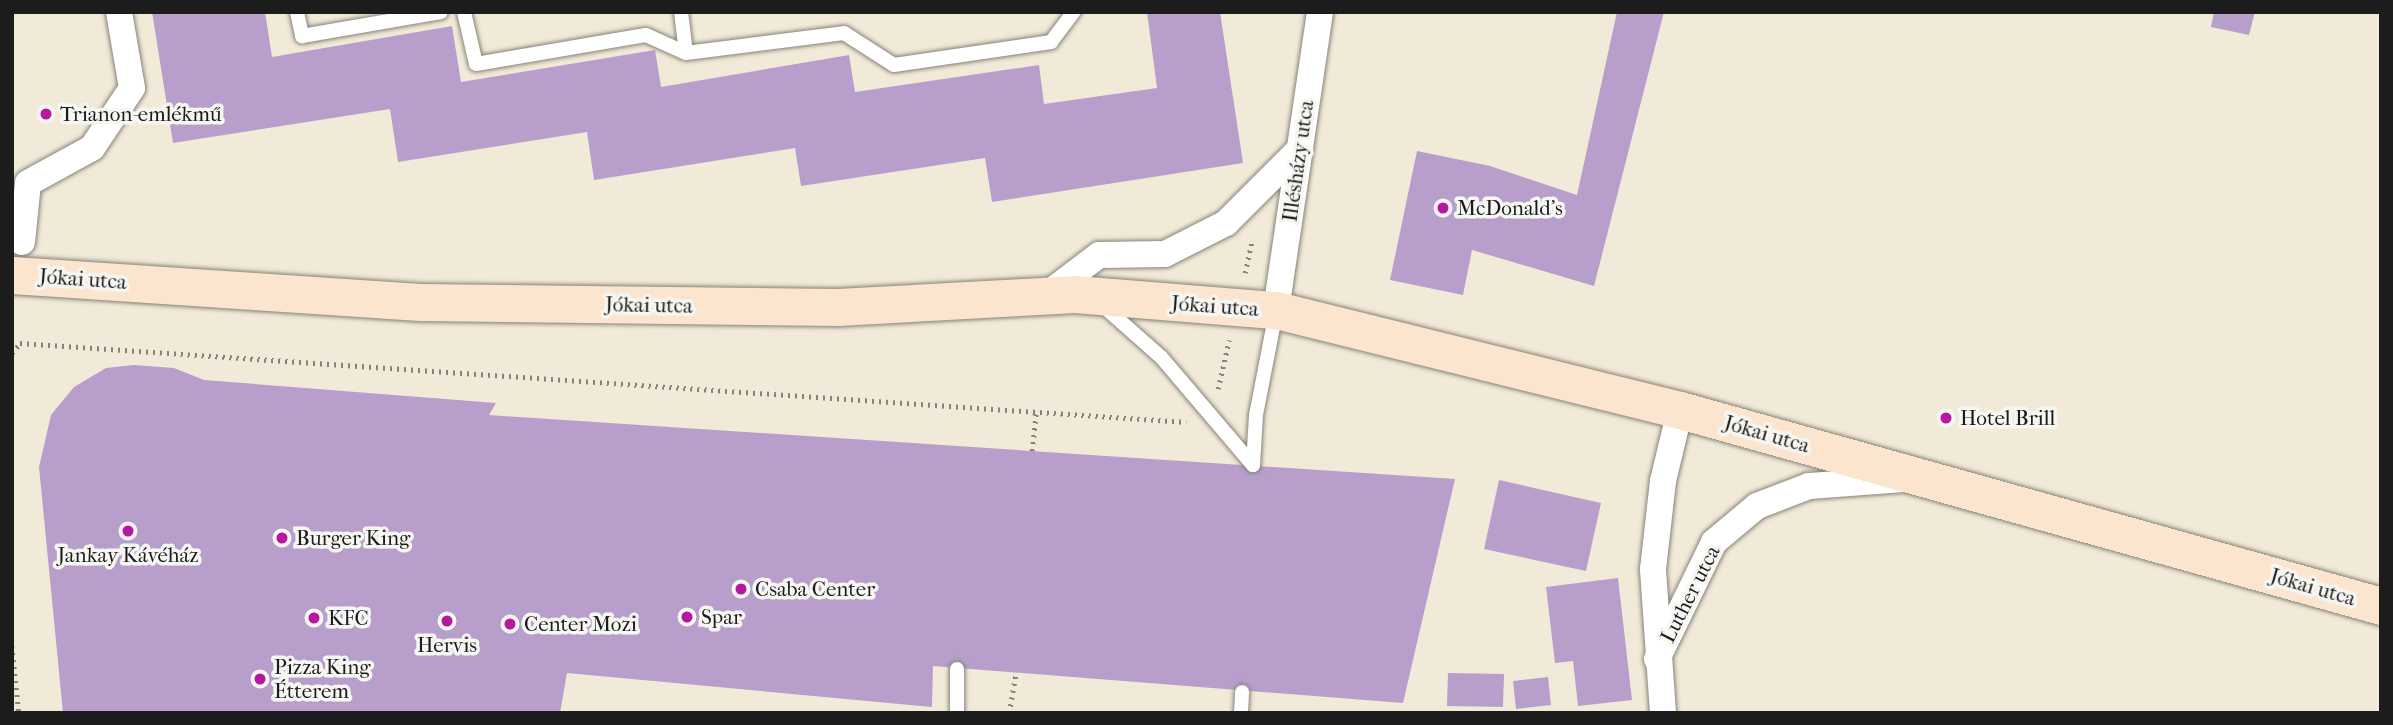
<!DOCTYPE html>
<meta charset="utf-8">
<style>
body{margin:0}
#map{position:relative;width:2393px;height:725px;overflow:hidden;background:#f2ead8;font-family:"IM FELL French Canon",serif}
div>[style]{position:absolute}
.building>*{inset:0;background:#b89fcb}
.path>*{height:4.5px;margin-top:-2.25px;transform-origin:0;background:repeating-linear-gradient(90deg,#87837a 0 2px,transparent 0 7px)}
.roads{filter:drop-shadow(0 0 2px #87837a) drop-shadow(0 0 2px #87837a)}
.lane>*{height:14px;margin:-7px;padding:0 7px;transform-origin:7px;border-radius:7px;background:#fff}
.street>*{height:26px;margin:-13px;padding:0 13px;transform-origin:13px;border-radius:13px;background:#fff}
.secondary>*{height:37px;margin:-18.5px;padding:0 18.5px;transform-origin:18.5px;border-radius:18.5px;background:#fce5cf}
.dots>*{width:19px;height:19px;translate:-50% -50%;box-sizing:border-box;border:4px solid #f6f6f2;border-radius:50%}
span{translate:-50% -50%;white-space:nowrap;text-align:center;line-height:1.15;-webkit-text-stroke:7px #f6f6f2;paint-order:stroke}
.poi-label{font-size:21px;color:#1c1c1c}
.left{translate:0 -50%;text-align:left}
.street-label{font-size:21px;color:#1c1c1c}
.frame{position:absolute;inset:0;border:14px solid #1c1c1c;pointer-events:none}
</style>
<div id="map">
<div class="building">
<i style="clip-path:polygon(152px 12px,265px 12px,272px 57px,452px 26px,461px 82px,655px 50px,661px 87px,849px 55px,855px 92px,1039px 65px,1044px 104px,1157px 88px,1147px 12px,1220px 12px,1243px 163px,992px 202px,985px 158px,801px 186px,795px 148px,594px 180px,587px 132px,398px 162px,390px 109px,173px 143px)"></i>
<i style="clip-path:polygon(1617px 12px,1664px 12px,1594px 286px,1472px 250px,1463px 295px,1390px 280px,1417px 151px,1490px 166px,1577px 195px)"></i>
<i style="clip-path:polygon(2214px 12px,2255px 12px,2249px 35px,2211px 27px)"></i>
<i style="clip-path:polygon(134px 365px,174px 368px,204px 380px,496px 403px,489px 415px,1455px 479px,1403px 703px,933px 666px,932px 707px,567px 673px,560px 713px,63px 713px,39px 467px,51px 415px,74px 387px,106px 368px)"></i>
<i style="clip-path:polygon(1499px 480px,1601px 503px,1586px 571px,1484px 549px)"></i>
<i style="clip-path:polygon(1618px 578px,1632px 700px,1578px 706px,1573px 661px,1555px 663px,1546px 587px)"></i>
<i style="clip-path:polygon(1448px 673px,1504px 674px,1503px 707px,1447px 706px)"></i>
<i style="clip-path:polygon(1548px 677px,1551px 705px,1516px 709px,1513px 681px)"></i>
</div>
<div class="path">
<i style="left:1245px;top:273px;width:33px;rotate:-78deg"></i>
<i style="left:12px;top:353px;width:13px;rotate:-51deg"></i>
<i style="left:20px;top:343px;width:1169px;rotate:3.88deg"></i>
<i style="left:1218px;top:389px;width:50px;rotate:-77.3deg"></i>
<i style="left:1032px;top:451px;width:39px;rotate:-84deg"></i>
<i style="left:12px;top:646px;width:67px;rotate:84deg"></i>
<i style="left:1009px;top:713px;width:41px;rotate:-80.1deg"></i>
</div>
<div class="roads">
<div class="lane">
<i style="left:297px;top:12px;width:25px;rotate:78deg"></i>
<i style="left:302px;top:36px;width:141px;rotate:-9.8deg"></i>
<i style="left:464px;top:12px;width:53px;rotate:77deg"></i>
<i style="left:476px;top:64px;width:172px;rotate:-9.7deg"></i>
<i style="left:646px;top:35px;width:44px;rotate:24.2deg"></i>
<i style="left:686px;top:53px;width:159px;rotate:-7.2deg"></i>
<i style="left:844px;top:33px;width:59px;rotate:32.6deg"></i>
<i style="left:894px;top:65px;width:159px;rotate:-8.3deg"></i>
<i style="left:1051px;top:42px;width:38px;rotate:-53deg"></i>
<i style="left:681px;top:12px;width:41px;rotate:83deg"></i>
<i style="left:1101px;top:304px;width:80px;rotate:41.5deg"></i>
<i style="left:1161px;top:357px;width:142px;rotate:49.6deg"></i>
<i style="left:1253px;top:465px;width:50px;rotate:-86.6deg"></i>
<i style="left:1256px;top:415px;width:105px;rotate:-79deg"></i>
<i style="left:957px;top:669px;width:44px;rotate:90deg"></i>
<i style="left:1241px;top:713px;width:21px;rotate:-87deg"></i>
</div>
<div class="street">
<i style="left:22px;top:242px;width:59px;rotate:-84.2deg"></i>
<i style="left:28px;top:183px;width:73px;rotate:-28.7deg"></i>
<i style="left:92px;top:148px;width:72px;rotate:-56.3deg"></i>
<i style="left:132px;top:88px;width:77px;rotate:-99.7deg"></i>
<i style="left:1045px;top:296px;width:68px;rotate:-37.2deg"></i>
<i style="left:1099px;top:255px;width:66px;rotate:-0.9deg"></i>
<i style="left:1165px;top:254px;width:68px;rotate:-26.9deg"></i>
<i style="left:1226px;top:223px;width:105px;rotate:-45deg"></i>
<i style="left:1276px;top:310px;width:301px;rotate:-81.6deg"></i>
<i style="left:1657px;top:659px;width:130px;rotate:-64deg"></i>
<i style="left:1714px;top:542px;width:56px;rotate:-39.9deg"></i>
<i style="left:1757px;top:506px;width:56px;rotate:-21deg"></i>
<i style="left:1809px;top:486px;width:95px;rotate:-4.2deg"></i>
<i style="left:1663px;top:713px;width:144px;rotate:-94deg"></i>
<i style="left:1653px;top:569px;width:89px;rotate:-83.5deg"></i>
<i style="left:1663px;top:481px;width:73px;rotate:-76.5deg"></i>
</div>
<div class="secondary">
<i style="left:12px;top:275px;width:409px;rotate:3.8deg"></i>
<i style="left:420px;top:302px;width:417px;rotate:0.7deg"></i>
<i style="left:837px;top:307px;width:238px;rotate:-3.1deg"></i>
<i style="left:1075px;top:294px;width:202px;rotate:4.6deg"></i>
<i style="left:1276px;top:310px;width:416px;rotate:13.9deg"></i>
<i style="left:1680px;top:410px;width:728px;rotate:15.62deg"></i>
</div>
</div>
<div class="dots">
<i style="left:46px;top:114px;background:#b5179e"></i>
<i style="left:1443px;top:208px;background:#b5179e"></i>
<i style="left:1946px;top:418px;background:#b5179e"></i>
<i style="left:128px;top:531px;background:#b5179e"></i>
<i style="left:282px;top:538px;background:#b5179e"></i>
<i style="left:741px;top:589px;background:#b5179e"></i>
<i style="left:687px;top:617px;background:#b5179e"></i>
<i style="left:314px;top:618px;background:#b5179e"></i>
<i style="left:447px;top:621px;background:#b5179e"></i>
<i style="left:510px;top:624px;background:#b5179e"></i>
<i style="left:260px;top:679px;background:#b5179e"></i>
</div>
<div class="poi-label">
<span class="left" style="left:60px;top:114px">Trianon-emlékmű</span>
<span class="left" style="left:1457px;top:208px">McDonald's</span>
<span class="left" style="left:1960px;top:418px">Hotel Brill</span>
<span class="left" style="left:296px;top:538px">Burger King</span>
<span style="left:128px;top:555px">Jankay Kávéház</span>
<span class="left" style="left:755px;top:589px">Csaba Center</span>
<span class="left" style="left:701px;top:617px">Spar</span>
<span class="left" style="left:328px;top:618px">KFC</span>
<span class="left" style="left:524px;top:624px">Center Mozi</span>
<span style="left:447px;top:645px">Hervis</span>
<span class="left" style="left:274px;top:679px">Pizza King<br>Étterem</span>
</div>
<div class="street-label">
<span style="left:1298px;top:161px;rotate:-82deg">Illésházy utca</span>
<span style="left:83px;top:279px;rotate:4deg">Jókai utca</span>
<span style="left:649px;top:305px;rotate:1deg">Jókai utca</span>
<span style="left:1215px;top:306px;rotate:4deg">Jókai utca</span>
<span style="left:1767px;top:434px;rotate:16deg">Jókai utca</span>
<span style="left:2313px;top:587px;rotate:16deg">Jókai utca</span>
<span style="left:1690px;top:594px;rotate:-63deg">Luther utca</span>
</div>
<div class="frame"></div>
</div>
